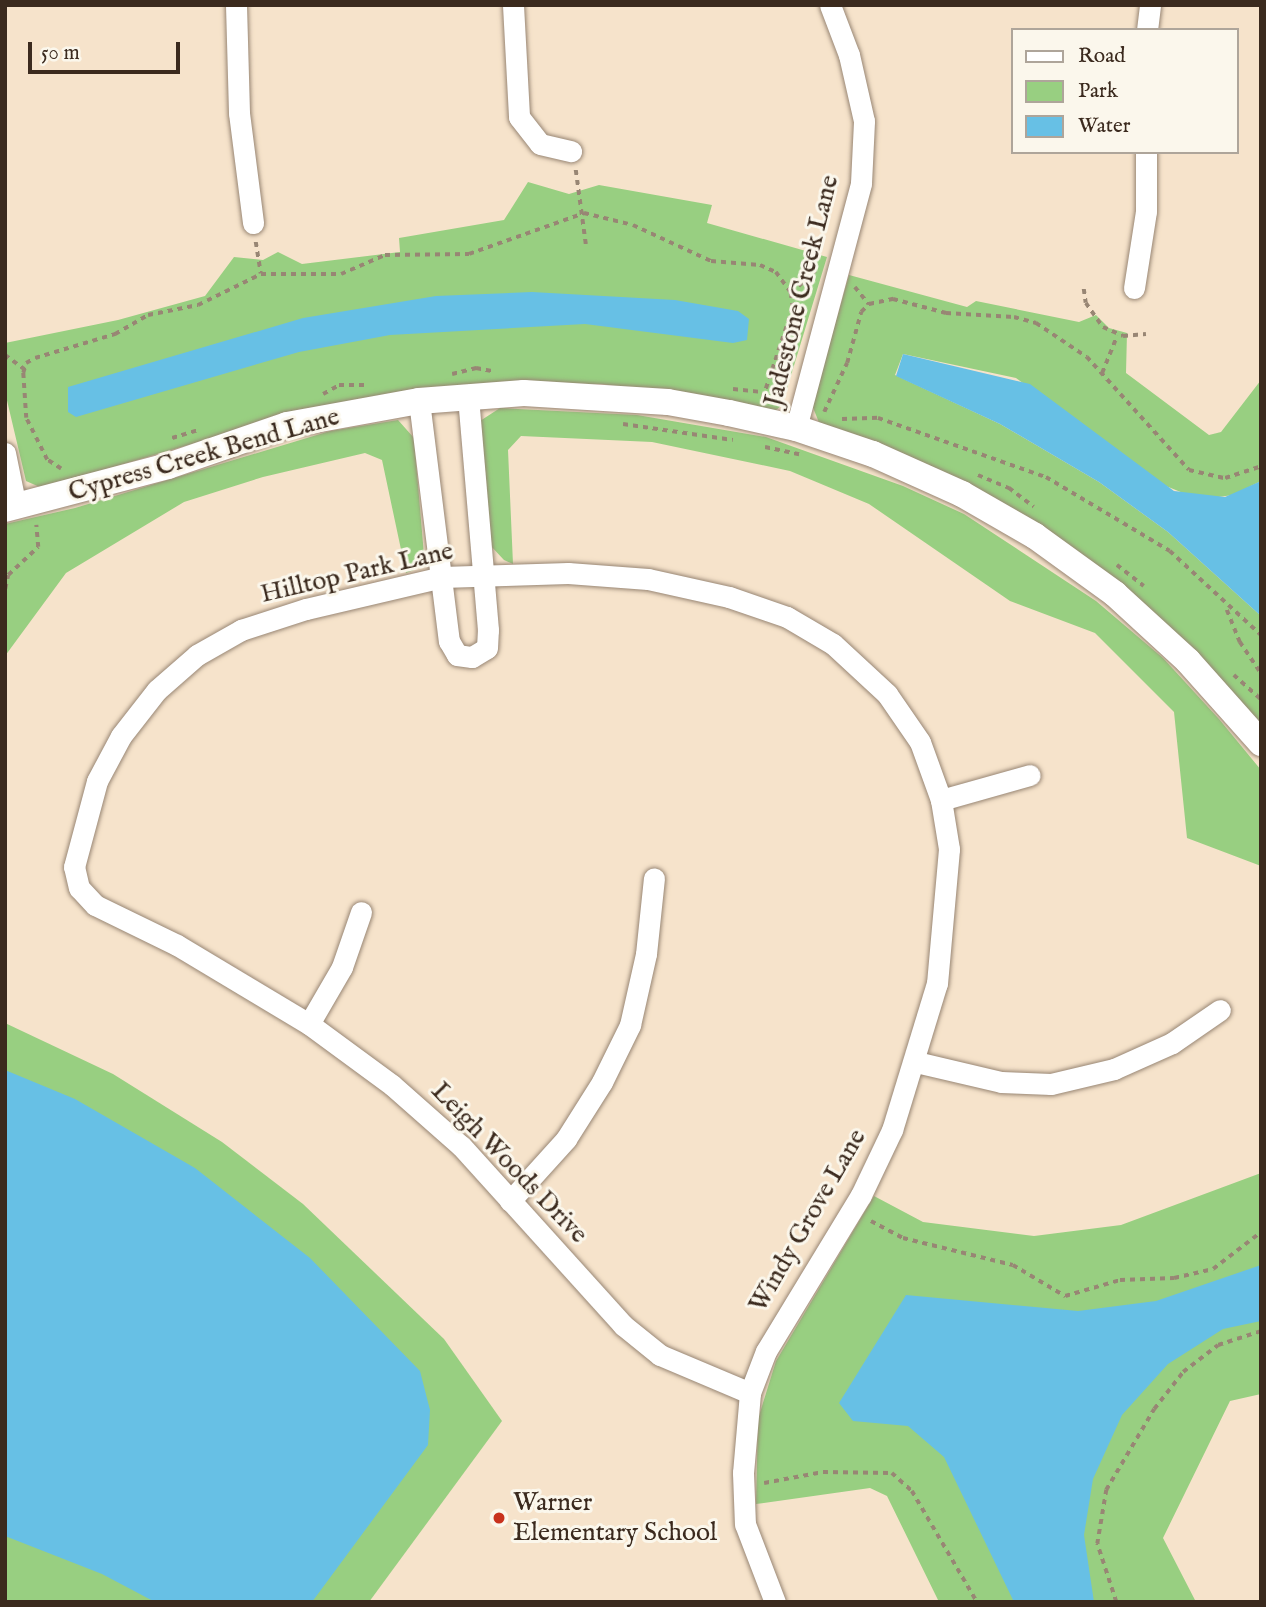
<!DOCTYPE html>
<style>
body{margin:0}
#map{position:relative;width:1266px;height:1607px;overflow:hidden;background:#f6e3cb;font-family:"IM FELL English",serif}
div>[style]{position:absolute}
.green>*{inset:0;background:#98cf81}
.water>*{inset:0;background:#67c0e5}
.path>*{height:3.5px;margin-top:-1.75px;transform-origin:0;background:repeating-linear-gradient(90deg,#988674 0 5px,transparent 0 10px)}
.roads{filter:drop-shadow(0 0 2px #988674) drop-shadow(0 0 2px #988674)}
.minor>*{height:21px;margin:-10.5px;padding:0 10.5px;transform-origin:10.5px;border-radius:10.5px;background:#fff}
.tertiary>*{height:26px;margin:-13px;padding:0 13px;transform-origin:13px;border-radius:13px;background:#fff}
.dots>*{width:19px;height:19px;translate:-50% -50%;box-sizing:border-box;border:4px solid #fbf7ec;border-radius:50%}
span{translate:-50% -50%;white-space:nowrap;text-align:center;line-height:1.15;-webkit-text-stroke:6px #fbf7ec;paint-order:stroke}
.street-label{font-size:26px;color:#3b2a1e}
.poi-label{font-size:26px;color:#3b2a1e}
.left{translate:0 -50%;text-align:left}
.frame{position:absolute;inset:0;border:7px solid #3b2a1e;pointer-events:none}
.legend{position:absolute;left:1011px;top:28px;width:228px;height:126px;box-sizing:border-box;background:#fbf7ec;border:2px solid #aea59a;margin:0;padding:9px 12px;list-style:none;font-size:21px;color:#3b2a1e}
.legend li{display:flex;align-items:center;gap:14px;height:35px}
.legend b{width:35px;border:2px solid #aea59a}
.scale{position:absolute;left:28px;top:42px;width:152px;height:32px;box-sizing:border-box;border:4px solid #3b2a1e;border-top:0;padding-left:9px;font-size:21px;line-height:24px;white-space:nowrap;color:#3b2a1e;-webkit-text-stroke:5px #fbf7ec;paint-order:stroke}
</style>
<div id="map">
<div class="green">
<i style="clip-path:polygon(528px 182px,569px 194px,599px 185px,712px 205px,707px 223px,827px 257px,782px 405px,775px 411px,602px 384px,447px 386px,293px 414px,42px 488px,26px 481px,5px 392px,5px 343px,118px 320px,205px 296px,234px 257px,263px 260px,278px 252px,302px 264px,400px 252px,399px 238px,504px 220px)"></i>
<i style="clip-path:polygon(849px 275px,967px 307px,976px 301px,1079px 322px,1096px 315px,1109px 328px,1127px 333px,1126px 373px,1209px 435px,1221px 432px,1261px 380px,1261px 481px,1233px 495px,1211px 498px,1188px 495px,1161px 484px,1016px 378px,903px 354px,895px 375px,1000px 424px,1099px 482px,1168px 532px,1261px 616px,1261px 726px,1140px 604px,820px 425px,812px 405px)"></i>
<i style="clip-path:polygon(500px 408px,637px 415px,766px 437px,903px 486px,964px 514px,1096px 601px,1163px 658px,1219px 719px,1261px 770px,1261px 866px,1187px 838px,1174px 712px,1095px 633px,1010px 601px,869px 504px,790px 471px,652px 442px,521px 436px,508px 450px,513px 564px,504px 560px,489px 544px,480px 421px)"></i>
<i style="clip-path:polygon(398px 420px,414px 438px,424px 555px,414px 570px,406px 573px,382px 460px,365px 453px,263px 477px,184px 502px,66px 573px,5px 656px,5px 524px,75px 508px,330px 431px)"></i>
<i style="clip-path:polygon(5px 1023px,113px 1074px,222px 1142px,303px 1204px,444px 1339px,502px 1421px,369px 1602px,5px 1602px)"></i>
<i style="clip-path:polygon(1261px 1173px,1261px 1394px,1230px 1401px,1163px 1538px,1196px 1602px,939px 1602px,887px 1496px,870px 1488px,756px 1504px,758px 1419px,776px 1361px,874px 1196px,923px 1222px,1034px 1236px,1121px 1225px)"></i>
</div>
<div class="water">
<i style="clip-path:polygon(532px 292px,675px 300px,738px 311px,749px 319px,747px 340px,733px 343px,585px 324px,390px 335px,299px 352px,76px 417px,68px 412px,68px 387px,303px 318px,436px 296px)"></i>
<i style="clip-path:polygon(903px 354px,1030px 384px,1174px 491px,1225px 497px,1261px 481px,1261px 616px,1168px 532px,1099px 482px,1000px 424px,896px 376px)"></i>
<i style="clip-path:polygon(5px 1070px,75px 1099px,195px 1168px,310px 1258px,420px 1371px,430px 1410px,428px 1445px,312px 1602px,155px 1602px,102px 1574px,5px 1536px)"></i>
<i style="clip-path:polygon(1261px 1265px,1261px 1321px,1223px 1329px,1168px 1364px,1122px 1415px,1093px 1479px,1084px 1535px,1094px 1602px,1014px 1602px,944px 1457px,908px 1426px,853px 1421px,839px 1403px,906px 1295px,1078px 1311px,1156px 1301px)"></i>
</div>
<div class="path">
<i style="left:576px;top:170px;width:75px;rotate:82.3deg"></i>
<i style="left:256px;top:242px;width:32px;rotate:81deg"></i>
<i style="left:855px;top:287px;width:22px;rotate:51deg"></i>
<i style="left:1084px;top:289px;width:14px;rotate:82deg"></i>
<i style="left:1086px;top:303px;width:29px;rotate:55deg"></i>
<i style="left:1103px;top:327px;width:22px;rotate:24deg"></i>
<i style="left:1123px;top:336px;width:23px;rotate:-5deg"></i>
<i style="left:791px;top:293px;width:33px;rotate:-43deg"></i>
<i style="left:5px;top:355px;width:24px;rotate:36deg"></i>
<i style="left:1102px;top:373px;width:40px;rotate:-68deg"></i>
<i style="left:452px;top:374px;width:25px;rotate:-14deg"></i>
<i style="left:476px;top:368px;width:16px;rotate:11deg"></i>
<i style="left:733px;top:389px;width:30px;rotate:6deg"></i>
<i style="left:323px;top:394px;width:18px;rotate:-29deg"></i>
<i style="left:339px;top:385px;width:30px"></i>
<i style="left:824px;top:412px;width:54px;rotate:-64.9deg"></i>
<i style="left:847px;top:363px;width:53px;rotate:-74.6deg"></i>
<i style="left:861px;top:312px;width:11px;rotate:-45deg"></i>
<i style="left:869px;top:304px;width:25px;rotate:-12deg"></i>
<i style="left:893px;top:299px;width:55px;rotate:14.8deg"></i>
<i style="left:946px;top:313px;width:68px;rotate:3.4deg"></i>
<i style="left:1014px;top:317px;width:23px;rotate:15deg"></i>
<i style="left:1036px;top:323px;width:61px;rotate:33.7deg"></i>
<i style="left:1087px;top:357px;width:152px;rotate:47.9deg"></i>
<i style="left:1189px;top:470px;width:37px;rotate:13deg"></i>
<i style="left:1225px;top:478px;width:38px;rotate:-18deg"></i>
<i style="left:842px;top:419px;width:36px;rotate:-2deg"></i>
<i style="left:878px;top:418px;width:178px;rotate:19.4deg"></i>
<i style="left:1046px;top:477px;width:144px;rotate:30.8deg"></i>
<i style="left:1170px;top:551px;width:124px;rotate:42.7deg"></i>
<i style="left:623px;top:424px;width:111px;rotate:8.3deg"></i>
<i style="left:172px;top:438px;width:27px;rotate:-17deg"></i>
<i style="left:765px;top:447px;width:35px;rotate:12deg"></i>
<i style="left:61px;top:469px;width:17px;rotate:-147deg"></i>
<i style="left:47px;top:460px;width:47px;rotate:-116.6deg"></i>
<i style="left:26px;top:418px;width:45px;rotate:-93.8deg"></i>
<i style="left:23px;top:373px;width:10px;rotate:-73deg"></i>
<i style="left:26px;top:363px;width:10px;rotate:-29deg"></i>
<i style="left:35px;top:358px;width:84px;rotate:-16.7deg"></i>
<i style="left:115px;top:334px;width:38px;rotate:-30deg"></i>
<i style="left:148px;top:315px;width:51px;rotate:-11.3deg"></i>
<i style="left:198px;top:305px;width:70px;rotate:-26.2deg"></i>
<i style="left:261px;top:274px;width:80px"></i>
<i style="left:341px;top:274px;width:48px;rotate:-23.4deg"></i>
<i style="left:385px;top:255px;width:84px;rotate:-0.7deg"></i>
<i style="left:469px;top:254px;width:122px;rotate:-19.6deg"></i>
<i style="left:584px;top:213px;width:50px;rotate:13.8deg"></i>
<i style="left:633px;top:225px;width:86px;rotate:24.8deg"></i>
<i style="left:711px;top:261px;width:49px;rotate:4.7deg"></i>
<i style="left:760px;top:265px;width:17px;rotate:24deg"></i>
<i style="left:776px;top:272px;width:26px;rotate:54deg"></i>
<i style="left:791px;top:293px;width:15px;rotate:82deg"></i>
<i style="left:793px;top:308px;width:95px;rotate:108.4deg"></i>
<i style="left:978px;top:475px;width:34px;rotate:23deg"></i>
<i style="left:1009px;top:488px;width:31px;rotate:37deg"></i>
<i style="left:1117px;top:565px;width:34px;rotate:38deg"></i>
<i style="left:5px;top:589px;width:14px;rotate:-78deg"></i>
<i style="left:8px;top:575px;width:41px;rotate:-43deg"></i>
<i style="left:38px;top:547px;width:22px;rotate:-95deg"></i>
<i style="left:5px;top:603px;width:25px;rotate:90deg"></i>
<i style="left:1227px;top:610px;width:35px;rotate:68deg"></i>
<i style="left:1240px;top:642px;width:37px;rotate:56deg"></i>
<i style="left:1234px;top:675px;width:36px;rotate:42deg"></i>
<i style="left:871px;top:1221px;width:36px;rotate:28deg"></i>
<i style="left:903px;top:1238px;width:113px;rotate:13.8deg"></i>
<i style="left:1013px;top:1265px;width:61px;rotate:30.8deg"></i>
<i style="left:1065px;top:1296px;width:57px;rotate:-16.2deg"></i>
<i style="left:1120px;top:1280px;width:54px;rotate:-2.1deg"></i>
<i style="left:1174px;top:1278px;width:40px;rotate:-13deg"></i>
<i style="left:1213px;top:1269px;width:61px;rotate:-37.6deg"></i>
<i style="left:764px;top:1483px;width:60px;rotate:-10.6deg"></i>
<i style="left:823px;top:1472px;width:69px;rotate:0.8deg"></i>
<i style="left:892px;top:1473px;width:27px;rotate:42deg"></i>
<i style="left:912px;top:1491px;width:129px;rotate:59.6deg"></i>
<i style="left:1116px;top:1602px;width:61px;rotate:-108.1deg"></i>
<i style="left:1097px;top:1544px;width:55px;rotate:-80.5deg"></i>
<i style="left:1106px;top:1490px;width:94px;rotate:-59.3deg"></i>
<i style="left:1154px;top:1409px;width:47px;rotate:-51.9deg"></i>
<i style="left:1183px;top:1372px;width:44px;rotate:-37.6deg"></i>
<i style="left:1218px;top:1345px;width:45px;rotate:-18deg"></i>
</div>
<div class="roads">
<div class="minor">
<i style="left:236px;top:5px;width:108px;rotate:88.4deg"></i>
<i style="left:239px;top:113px;width:111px;rotate:82.7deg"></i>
<i style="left:513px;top:5px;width:112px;rotate:86.9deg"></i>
<i style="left:519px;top:117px;width:34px;rotate:52deg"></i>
<i style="left:540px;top:144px;width:32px;rotate:13deg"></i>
<i style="left:1147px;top:30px;width:25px;rotate:-83deg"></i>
<i style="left:1134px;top:288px;width:78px;rotate:-81.1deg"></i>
<i style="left:1146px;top:211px;width:59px;rotate:-90deg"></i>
<i style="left:419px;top:401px;width:242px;rotate:82.9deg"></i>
<i style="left:449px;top:641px;width:16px;rotate:60deg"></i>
<i style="left:457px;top:655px;width:15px;rotate:8deg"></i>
<i style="left:472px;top:657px;width:17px;rotate:-31deg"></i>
<i style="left:487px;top:648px;width:18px;rotate:-87deg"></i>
<i style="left:488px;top:630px;width:236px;rotate:-94.9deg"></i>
<i style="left:796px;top:428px;width:253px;rotate:-75.1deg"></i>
<i style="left:861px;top:183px;width:62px;rotate:-87.2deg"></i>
<i style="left:864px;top:121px;width:68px;rotate:-102.8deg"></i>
<i style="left:849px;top:55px;width:53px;rotate:-110.8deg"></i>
<i style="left:5px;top:453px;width:55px;rotate:78.5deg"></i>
<i style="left:941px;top:800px;width:92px;rotate:-15.7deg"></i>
<i style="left:309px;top:1024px;width:66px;rotate:-59.9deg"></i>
<i style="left:342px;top:967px;width:58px;rotate:-70.9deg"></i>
<i style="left:916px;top:1062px;width:87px;rotate:13.2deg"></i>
<i style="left:1001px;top:1082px;width:50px;rotate:2.3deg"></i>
<i style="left:1051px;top:1084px;width:65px;rotate:-13.4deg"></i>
<i style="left:1114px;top:1069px;width:64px;rotate:-24.1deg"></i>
<i style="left:1172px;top:1043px;width:58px;rotate:-34.5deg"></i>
<i style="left:510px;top:1201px;width:84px;rotate:-47.9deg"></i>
<i style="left:566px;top:1139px;width:67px;rotate:-57.7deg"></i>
<i style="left:602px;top:1082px;width:64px;rotate:-63.8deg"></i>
<i style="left:630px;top:1025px;width:73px;rotate:-77.3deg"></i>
<i style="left:646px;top:954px;width:76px;rotate:-84deg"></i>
<i style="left:750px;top:1393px;width:98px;rotate:-157.1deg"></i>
<i style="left:660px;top:1355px;width:48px;rotate:-141deg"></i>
<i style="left:623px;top:1325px;width:241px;rotate:-132.1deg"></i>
<i style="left:461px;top:1146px;width:92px;rotate:-138.5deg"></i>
<i style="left:392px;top:1085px;width:103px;rotate:-143.7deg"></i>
<i style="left:309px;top:1024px;width:154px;rotate:-149.1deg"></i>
<i style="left:177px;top:945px;width:91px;rotate:-154deg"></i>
<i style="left:95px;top:905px;width:23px;rotate:-133deg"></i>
<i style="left:79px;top:888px;width:22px;rotate:-103deg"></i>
<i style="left:74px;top:867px;width:89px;rotate:-75deg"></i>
<i style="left:97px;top:781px;width:51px;rotate:-61.9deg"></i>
<i style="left:121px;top:736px;width:58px;rotate:-52deg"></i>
<i style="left:157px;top:690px;width:53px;rotate:-41.2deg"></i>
<i style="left:197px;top:655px;width:51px;rotate:-29.6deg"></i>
<i style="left:241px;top:630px;width:68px;rotate:-17.9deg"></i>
<i style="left:306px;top:609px;width:140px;rotate:-13.2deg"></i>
<i style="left:442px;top:577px;width:126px;rotate:-1.8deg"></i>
<i style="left:568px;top:573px;width:80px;rotate:4.3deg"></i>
<i style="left:648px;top:579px;width:83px;rotate:12.5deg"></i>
<i style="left:729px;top:597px;width:61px;rotate:19deg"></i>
<i style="left:787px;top:617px;width:53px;rotate:30.4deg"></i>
<i style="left:833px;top:644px;width:74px;rotate:42.8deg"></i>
<i style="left:887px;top:694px;width:58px;rotate:55.5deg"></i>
<i style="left:920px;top:742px;width:62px;rotate:70.1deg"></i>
<i style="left:941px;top:800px;width:50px;rotate:80.7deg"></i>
<i style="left:949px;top:849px;width:135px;rotate:95.1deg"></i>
<i style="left:937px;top:983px;width:154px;rotate:107deg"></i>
<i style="left:892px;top:1130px;width:72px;rotate:115.5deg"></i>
<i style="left:861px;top:1195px;width:183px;rotate:121.3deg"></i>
<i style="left:766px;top:1351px;width:45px;rotate:110.9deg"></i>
<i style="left:750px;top:1393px;width:80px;rotate:95deg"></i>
<i style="left:743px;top:1473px;width:51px;rotate:87.8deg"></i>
<i style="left:745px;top:1524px;width:84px;rotate:69deg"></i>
</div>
<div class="tertiary">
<i style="left:5px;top:509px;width:169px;rotate:-14.8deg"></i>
<i style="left:168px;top:466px;width:126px;rotate:-19deg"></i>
<i style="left:287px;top:425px;width:134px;rotate:-10.3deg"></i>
<i style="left:419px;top:401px;width:105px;rotate:-4.4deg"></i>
<i style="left:524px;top:393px;width:144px;rotate:3.6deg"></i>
<i style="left:668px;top:402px;width:62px;rotate:10.2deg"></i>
<i style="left:729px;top:413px;width:69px;rotate:12.6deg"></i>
<i style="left:796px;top:428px;width:81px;rotate:18.7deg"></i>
<i style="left:873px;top:454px;width:98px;rotate:24.2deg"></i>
<i style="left:962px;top:494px;width:84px;rotate:29.9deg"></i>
<i style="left:1035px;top:536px;width:99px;rotate:35.9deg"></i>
<i style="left:1115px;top:594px;width:99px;rotate:42.5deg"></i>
<i style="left:1188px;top:661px;width:110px;rotate:48.3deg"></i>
</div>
</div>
<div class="dots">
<i style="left:499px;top:1518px;background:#c8321e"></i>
</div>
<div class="street-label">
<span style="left:802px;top:291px;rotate:-76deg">Jadestone Creek Lane</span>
<span style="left:204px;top:455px;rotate:-16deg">Cypress Creek Bend Lane</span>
<span style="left:357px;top:573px;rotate:-13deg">Hilltop Park Lane</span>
<span style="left:509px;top:1163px;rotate:46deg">Leigh Woods Drive</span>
<span style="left:808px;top:1221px;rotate:-60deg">Windy Grove Lane</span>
</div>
<div class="poi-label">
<span class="left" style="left:513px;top:1518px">Warner<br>Elementary School</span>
</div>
<div class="frame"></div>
<ul class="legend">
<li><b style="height:9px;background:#fff"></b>Road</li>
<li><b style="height:19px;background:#98cf81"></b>Park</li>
<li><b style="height:19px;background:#67c0e5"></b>Water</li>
</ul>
<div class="scale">50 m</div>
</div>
